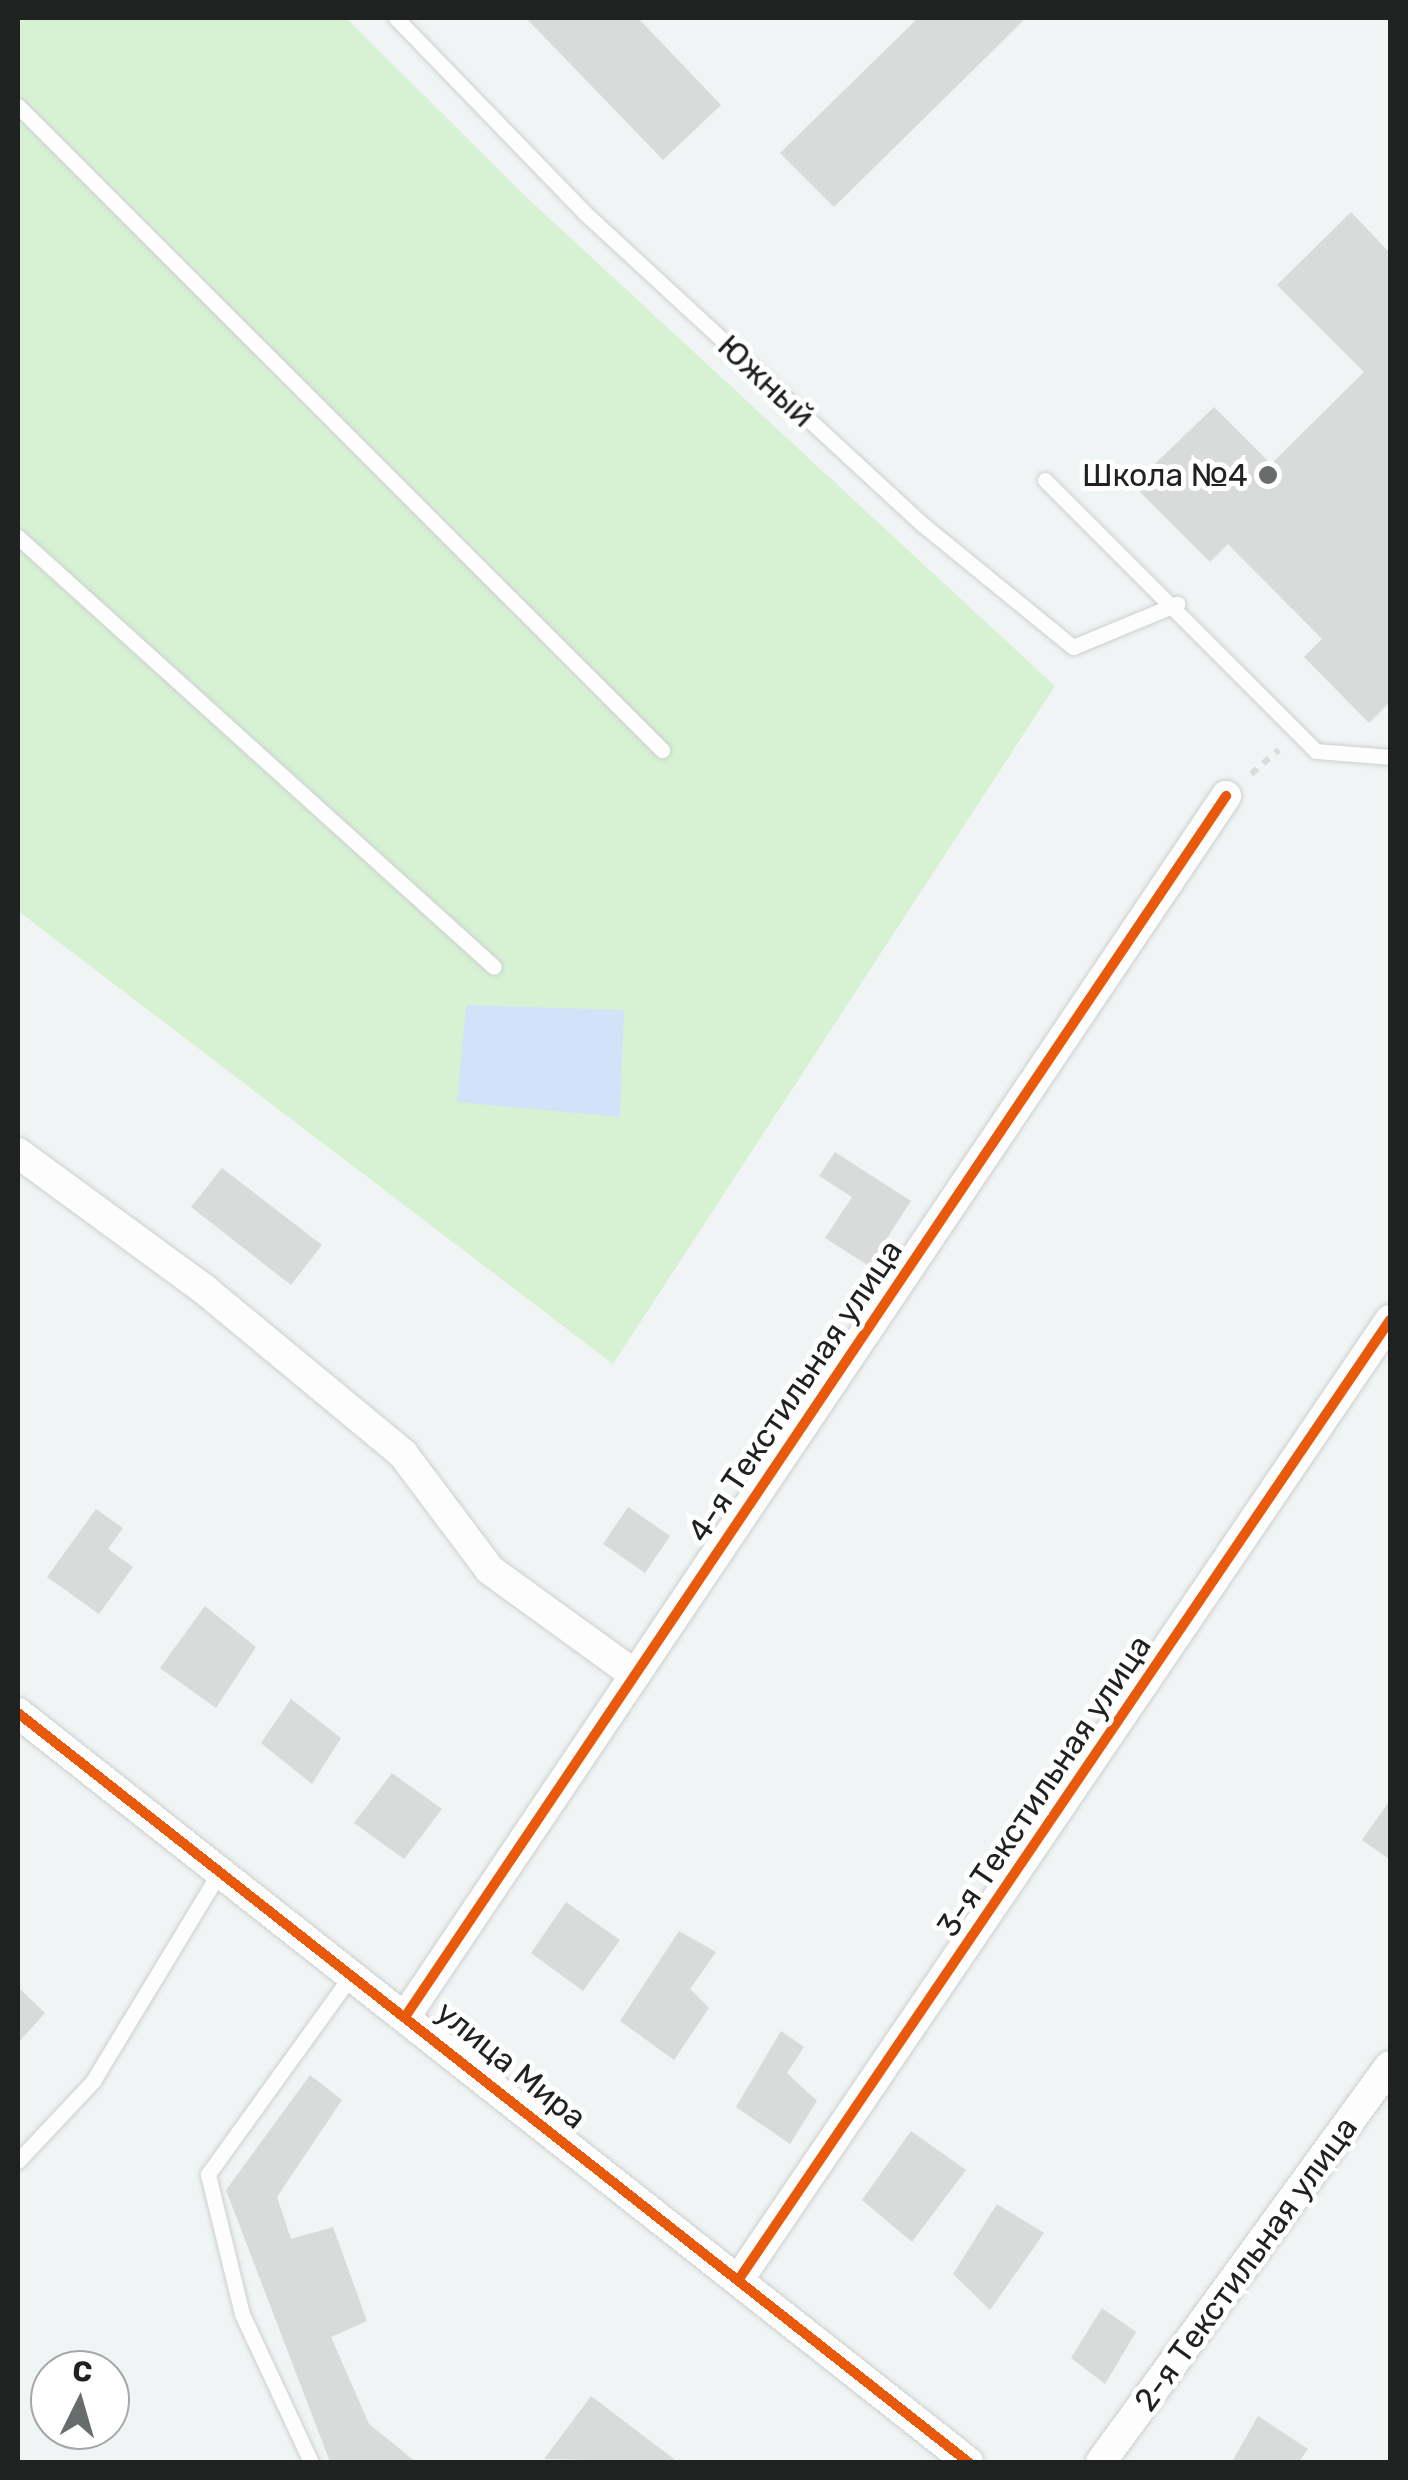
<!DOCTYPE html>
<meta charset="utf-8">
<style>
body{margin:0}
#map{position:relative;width:1408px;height:2480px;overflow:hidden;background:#f1f4f4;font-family:Rubik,sans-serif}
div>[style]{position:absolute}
.green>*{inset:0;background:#d6f2d3}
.water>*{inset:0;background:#d2e3f9}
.building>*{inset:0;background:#d9dbdb}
.path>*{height:6px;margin-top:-3px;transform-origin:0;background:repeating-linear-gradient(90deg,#dadbdb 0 8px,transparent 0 16px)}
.roads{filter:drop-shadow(0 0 2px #cdcfcf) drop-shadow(0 0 2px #cdcfcf)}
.lane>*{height:15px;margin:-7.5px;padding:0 7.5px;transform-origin:7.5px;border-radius:7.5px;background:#fdfdfd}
.street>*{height:30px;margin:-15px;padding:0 15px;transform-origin:15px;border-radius:15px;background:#fdfdfd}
.cycleway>*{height:10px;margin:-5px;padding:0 5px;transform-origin:5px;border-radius:5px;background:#e8590c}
.dots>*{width:28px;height:28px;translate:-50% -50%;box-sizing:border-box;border:5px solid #fff;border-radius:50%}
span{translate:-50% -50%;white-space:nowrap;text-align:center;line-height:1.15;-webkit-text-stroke:10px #fff;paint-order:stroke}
.street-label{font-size:32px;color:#202222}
.poi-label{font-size:32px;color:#202222}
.right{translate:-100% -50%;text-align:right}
.frame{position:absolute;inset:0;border:20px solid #202222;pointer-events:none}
.north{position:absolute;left:30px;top:2350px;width:100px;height:100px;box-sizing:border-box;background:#fff;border:2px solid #a6a7a7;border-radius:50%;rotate:5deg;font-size:28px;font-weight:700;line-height:40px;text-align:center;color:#202222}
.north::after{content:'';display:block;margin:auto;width:35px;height:45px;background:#696c6c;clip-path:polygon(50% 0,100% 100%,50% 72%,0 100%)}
</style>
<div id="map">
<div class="green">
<i style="clip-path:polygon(18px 18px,346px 18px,522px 193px,1055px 686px,613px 1364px,18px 911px)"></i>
</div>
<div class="water">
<i style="clip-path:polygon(466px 1005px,624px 1010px,620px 1117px,457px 1102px)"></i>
</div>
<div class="building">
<i style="clip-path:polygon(526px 18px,638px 18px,721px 105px,663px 160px)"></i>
<i style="clip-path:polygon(918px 18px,1026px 18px,834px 207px,780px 153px)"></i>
<i style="clip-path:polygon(1351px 212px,1390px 253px,1390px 702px,1369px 723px,1304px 657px,1322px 639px,1228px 544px,1210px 562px,1133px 485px,1214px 407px,1271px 464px,1364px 372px,1277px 285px)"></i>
<i style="clip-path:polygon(835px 1152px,911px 1201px,869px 1266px,825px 1238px,852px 1197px,819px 1176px)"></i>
<i style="clip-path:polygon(222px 1168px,322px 1245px,291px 1285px,191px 1207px)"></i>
<i style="clip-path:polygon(628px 1507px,670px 1536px,645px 1573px,603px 1544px)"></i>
<i style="clip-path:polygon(96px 1509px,123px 1528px,108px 1549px,133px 1567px,99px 1614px,47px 1577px)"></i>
<i style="clip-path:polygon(205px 1606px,256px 1647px,216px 1708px,160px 1668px)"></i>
<i style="clip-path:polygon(291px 1699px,341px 1738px,312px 1784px,261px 1743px)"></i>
<i style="clip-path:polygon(392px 1773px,442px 1809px,404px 1859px,354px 1823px)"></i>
<i style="clip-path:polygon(1390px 1800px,1390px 1860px,1362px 1840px)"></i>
<i style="clip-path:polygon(566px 1902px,620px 1940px,583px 1991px,531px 1953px)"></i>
<i style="clip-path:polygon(679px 1931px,716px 1952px,690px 1989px,709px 2008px,674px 2060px,620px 2021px)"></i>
<i style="clip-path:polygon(18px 1987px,45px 2013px,18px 2043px)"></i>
<i style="clip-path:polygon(781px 2031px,804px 2047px,787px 2073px,817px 2101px,790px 2144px,736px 2107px)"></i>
<i style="clip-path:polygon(310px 2075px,342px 2100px,277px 2197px,291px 2239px,333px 2227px,367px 2321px,331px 2337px,369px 2424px,416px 2462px,330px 2462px,226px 2190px)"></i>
<i style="clip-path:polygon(911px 2131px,966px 2170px,912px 2242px,862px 2200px)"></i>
<i style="clip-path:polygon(997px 2204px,1044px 2233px,990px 2310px,953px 2274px)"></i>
<i style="clip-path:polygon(1102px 2308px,1136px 2332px,1105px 2384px,1071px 2358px)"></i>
<i style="clip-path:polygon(591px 2396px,678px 2462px,544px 2459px)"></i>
<i style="clip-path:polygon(1258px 2416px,1308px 2449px,1299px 2462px,1232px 2462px)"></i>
</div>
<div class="path">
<i style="left:1251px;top:774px;width:37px;rotate:-41deg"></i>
</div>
<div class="roads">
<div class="lane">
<i style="left:396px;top:18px;width:273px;rotate:45.9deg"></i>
<i style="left:586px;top:214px;width:457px;rotate:42.7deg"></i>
<i style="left:922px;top:524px;width:195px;rotate:39.2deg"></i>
<i style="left:1073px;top:647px;width:113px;rotate:-22.5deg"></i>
<i style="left:18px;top:106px;width:911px;rotate:45deg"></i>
<i style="left:1045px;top:480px;width:383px;rotate:45deg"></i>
<i style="left:1316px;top:751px;width:74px;rotate:4.6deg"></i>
<i style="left:18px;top:537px;width:641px;rotate:42.09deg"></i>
<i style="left:18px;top:2161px;width:110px;rotate:-46.8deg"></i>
<i style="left:93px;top:2081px;width:247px;rotate:-58.8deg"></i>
<i style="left:311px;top:2462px;width:163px;rotate:-115deg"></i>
<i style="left:242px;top:2314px;width:144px;rotate:-103.7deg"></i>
<i style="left:208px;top:2174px;width:248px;rotate:-54.2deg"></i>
</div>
<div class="street">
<i style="left:18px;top:1153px;width:232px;rotate:36.2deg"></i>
<i style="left:205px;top:1290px;width:257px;rotate:39.6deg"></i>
<i style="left:403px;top:1454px;width:145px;rotate:53.1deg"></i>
<i style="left:490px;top:1570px;width:179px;rotate:35.9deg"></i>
<i style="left:18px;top:1713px;width:1210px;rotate:38.25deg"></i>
<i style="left:407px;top:2014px;width:1468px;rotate:-56.08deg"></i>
<i style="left:739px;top:2279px;width:1159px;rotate:-55.83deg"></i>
<i style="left:1101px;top:2462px;width:490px;rotate:-53.9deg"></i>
</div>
</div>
<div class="cycleway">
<i style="left:18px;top:1713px;width:1210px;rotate:38.25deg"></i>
<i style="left:407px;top:2014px;width:1468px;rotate:-56.08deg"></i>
<i style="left:739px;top:2279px;width:1159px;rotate:-55.83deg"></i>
</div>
<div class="dots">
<i style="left:1268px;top:475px;background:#696c6c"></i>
</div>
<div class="street-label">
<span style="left:766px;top:381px;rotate:43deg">Южный</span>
<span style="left:795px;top:1391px;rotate:-56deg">4-я Текстильная улица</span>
<span style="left:1044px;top:1786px;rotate:-56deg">3-я Текстильная улица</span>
<span style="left:511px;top:2065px;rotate:39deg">улица Мира</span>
<span style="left:1246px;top:2264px;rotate:-54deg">2-я Текстильная улица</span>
</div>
<div class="poi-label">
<span class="right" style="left:1248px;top:475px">Школа №4</span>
</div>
<div class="frame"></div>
<div class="north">С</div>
</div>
